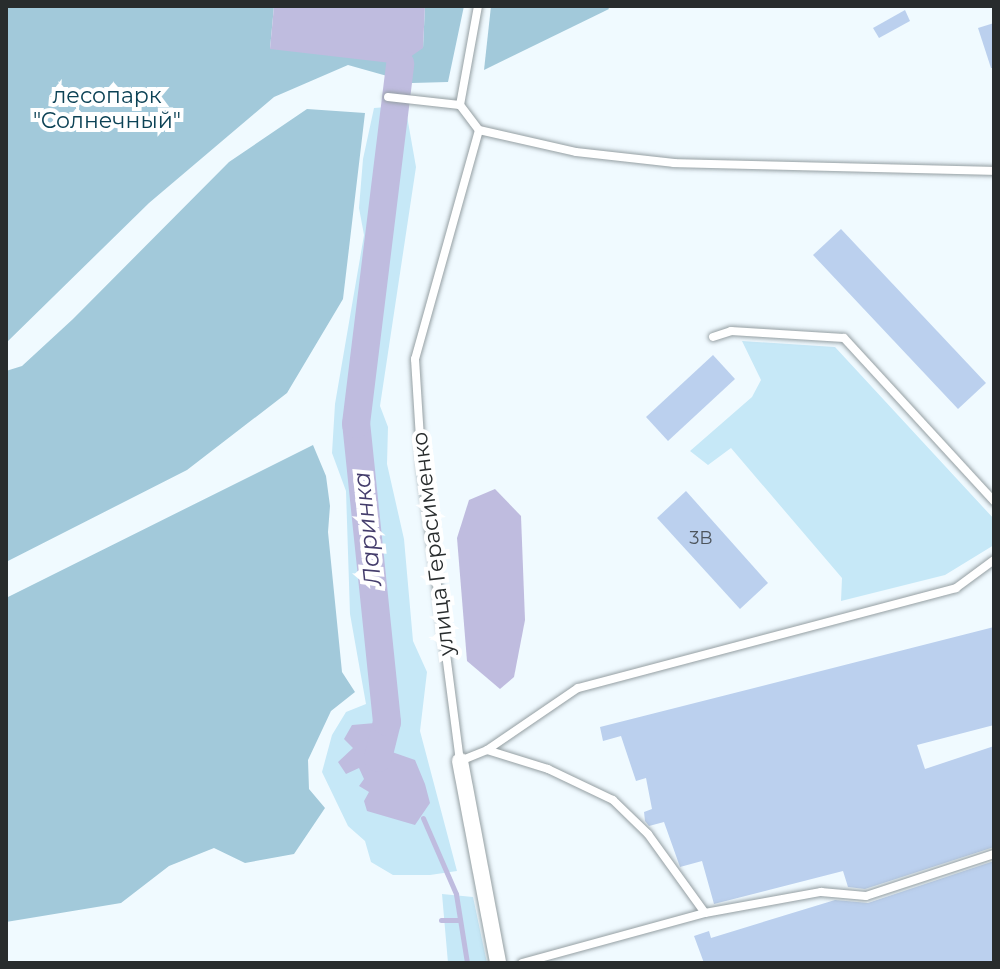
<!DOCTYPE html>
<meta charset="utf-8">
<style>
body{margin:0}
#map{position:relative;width:1000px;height:969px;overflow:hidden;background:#f0faff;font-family:Montserrat,sans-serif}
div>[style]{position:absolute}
.green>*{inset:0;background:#c6e8f7}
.forest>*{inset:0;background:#a2c9da}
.water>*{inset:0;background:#bfbcdf}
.stream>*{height:5px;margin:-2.5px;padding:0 2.5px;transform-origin:2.5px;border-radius:2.5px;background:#bfbcdf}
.river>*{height:28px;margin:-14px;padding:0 14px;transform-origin:14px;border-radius:14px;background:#bfbcdf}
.building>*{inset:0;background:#bbd0ee}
.roads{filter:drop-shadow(0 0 2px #959fa3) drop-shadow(0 0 2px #959fa3)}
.lane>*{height:8px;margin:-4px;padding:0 4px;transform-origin:4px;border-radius:4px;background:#fff}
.street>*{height:16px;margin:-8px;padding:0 8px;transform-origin:8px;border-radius:8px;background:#fff}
span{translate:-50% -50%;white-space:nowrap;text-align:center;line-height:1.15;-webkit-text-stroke:8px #fff;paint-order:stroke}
.number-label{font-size:18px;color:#4d555d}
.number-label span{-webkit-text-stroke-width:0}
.park-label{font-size:22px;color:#0c4255}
.street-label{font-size:22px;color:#282c2d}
.water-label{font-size:24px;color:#443d6c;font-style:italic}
.frame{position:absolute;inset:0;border:8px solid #282c2d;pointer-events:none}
</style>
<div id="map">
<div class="green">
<i style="clip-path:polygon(387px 107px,400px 108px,407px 116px,416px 167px,380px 406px,388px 427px,387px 464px,404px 539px,413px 641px,427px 672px,420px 731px,457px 871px,430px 875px,393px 875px,371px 862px,365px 841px,348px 826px,322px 772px,332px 735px,346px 712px,366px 704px,350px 614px,346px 491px,332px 453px,335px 404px,364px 235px,359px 208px,363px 159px,374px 108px)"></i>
<i style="clip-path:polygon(742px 341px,835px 347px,994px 519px,994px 545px,945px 575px,841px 601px,842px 578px,731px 448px,708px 465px,690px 451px,752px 397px,761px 380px)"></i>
<i style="clip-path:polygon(442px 894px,473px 897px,487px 963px,448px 963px)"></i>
</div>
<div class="forest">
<i style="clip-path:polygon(6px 6px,274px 6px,270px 49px,423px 48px,425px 6px,464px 6px,448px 82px,412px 83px,348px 65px,274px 97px,149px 203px,6px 343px)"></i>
<i style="clip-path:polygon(491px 6px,607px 6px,609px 9px,484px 70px)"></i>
<i style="clip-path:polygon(307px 109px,365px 113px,343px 299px,287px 393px,187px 470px,6px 562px,6px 371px,22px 366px,73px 319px,229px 162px)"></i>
<i style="clip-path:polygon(313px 445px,326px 476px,330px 506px,328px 532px,342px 672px,355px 692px,331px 711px,308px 760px,309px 789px,325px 808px,294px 854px,245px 863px,214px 848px,169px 866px,121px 903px,6px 922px,6px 598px)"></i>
</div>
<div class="water">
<i style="clip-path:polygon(274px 6px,425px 6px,423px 48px,400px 64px,270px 49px)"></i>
<i style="clip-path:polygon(495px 489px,521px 516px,525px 620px,514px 677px,500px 689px,467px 661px,457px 538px,469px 500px)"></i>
<i style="clip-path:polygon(387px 722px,396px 743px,392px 752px,415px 760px,425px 784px,430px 803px,415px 825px,367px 811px,364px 801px,369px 792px,359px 786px,364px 779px,359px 768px,346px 774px,338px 762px,353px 748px,344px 739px,352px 725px)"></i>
</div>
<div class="stream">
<i style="left:423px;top:818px;width:83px;rotate:66.5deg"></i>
<i style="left:456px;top:894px;width:70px;rotate:80.9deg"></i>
<i style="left:441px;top:920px;width:19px"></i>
</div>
<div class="river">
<i style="left:378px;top:758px;width:37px;rotate:-76deg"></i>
<i style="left:387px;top:722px;width:300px;rotate:-95.9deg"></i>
<i style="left:356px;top:424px;width:363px;rotate:-83deg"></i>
</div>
<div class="building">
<i style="clip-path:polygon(905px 10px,910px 21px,879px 38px,873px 28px)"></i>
<i style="clip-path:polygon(994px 23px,994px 68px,991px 68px,978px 28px)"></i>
<i style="clip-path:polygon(841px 229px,986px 383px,958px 409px,813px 255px)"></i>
<i style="clip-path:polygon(713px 355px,735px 379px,668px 441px,646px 417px)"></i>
<i style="clip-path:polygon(686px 491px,768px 583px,740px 609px,657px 518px)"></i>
<i style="clip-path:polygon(994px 627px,994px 725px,917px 745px,925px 769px,994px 746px,994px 847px,865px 889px,848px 887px,843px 871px,714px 904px,702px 861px,680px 867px,664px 822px,649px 826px,645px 821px,644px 812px,652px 809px,646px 778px,636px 781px,621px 736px,603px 741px,600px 727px)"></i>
<i style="clip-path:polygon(994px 861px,994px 963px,704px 963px,694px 936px,709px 931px,711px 938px,835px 900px,868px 903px)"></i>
</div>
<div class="roads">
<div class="lane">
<i style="left:478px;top:6px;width:101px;rotate:100.3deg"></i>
<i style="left:460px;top:105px;width:31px;rotate:53deg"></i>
<i style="left:479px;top:130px;width:99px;rotate:12.8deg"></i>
<i style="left:576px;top:152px;width:99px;rotate:6.4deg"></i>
<i style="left:674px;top:163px;width:320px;rotate:1.4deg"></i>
<i style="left:388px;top:97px;width:72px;rotate:6.3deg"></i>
<i style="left:479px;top:130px;width:238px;rotate:105.6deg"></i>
<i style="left:415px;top:359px;width:110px;rotate:86.4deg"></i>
<i style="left:422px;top:469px;width:294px;rotate:82.6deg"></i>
<i style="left:460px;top:761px;width:29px;rotate:-22deg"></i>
<i style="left:487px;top:750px;width:110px;rotate:-34.3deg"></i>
<i style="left:578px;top:688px;width:391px;rotate:-14.8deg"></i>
<i style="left:956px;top:588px;width:47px;rotate:-36.4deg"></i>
<i style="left:713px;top:337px;width:19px;rotate:-18deg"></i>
<i style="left:731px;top:331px;width:113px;rotate:3.5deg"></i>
<i style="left:844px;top:338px;width:222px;rotate:47.4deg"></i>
<i style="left:487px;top:750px;width:64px;rotate:17.3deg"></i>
<i style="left:548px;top:769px;width:72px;rotate:25.5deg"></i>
<i style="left:613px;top:800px;width:49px;rotate:44.2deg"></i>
<i style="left:648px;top:834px;width:97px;rotate:54.2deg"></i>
<i style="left:522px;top:963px;width:190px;rotate:-15.3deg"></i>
<i style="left:705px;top:913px;width:118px;rotate:-10.3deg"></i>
<i style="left:821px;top:892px;width:45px;rotate:5.1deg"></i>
<i style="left:866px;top:896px;width:135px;rotate:-18.2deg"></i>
</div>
<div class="street">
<i style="left:460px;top:761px;width:206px;rotate:79.3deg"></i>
</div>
</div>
<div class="number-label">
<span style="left:701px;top:538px">3В</span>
</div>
<div class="park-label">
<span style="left:107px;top:108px">лесопарк<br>"Солнечный"</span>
</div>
<div class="street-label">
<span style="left:433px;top:544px;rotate:-97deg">улица Герасименко</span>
</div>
<div class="water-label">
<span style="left:367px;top:529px;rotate:-96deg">Ларинка</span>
</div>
<div class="frame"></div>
</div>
